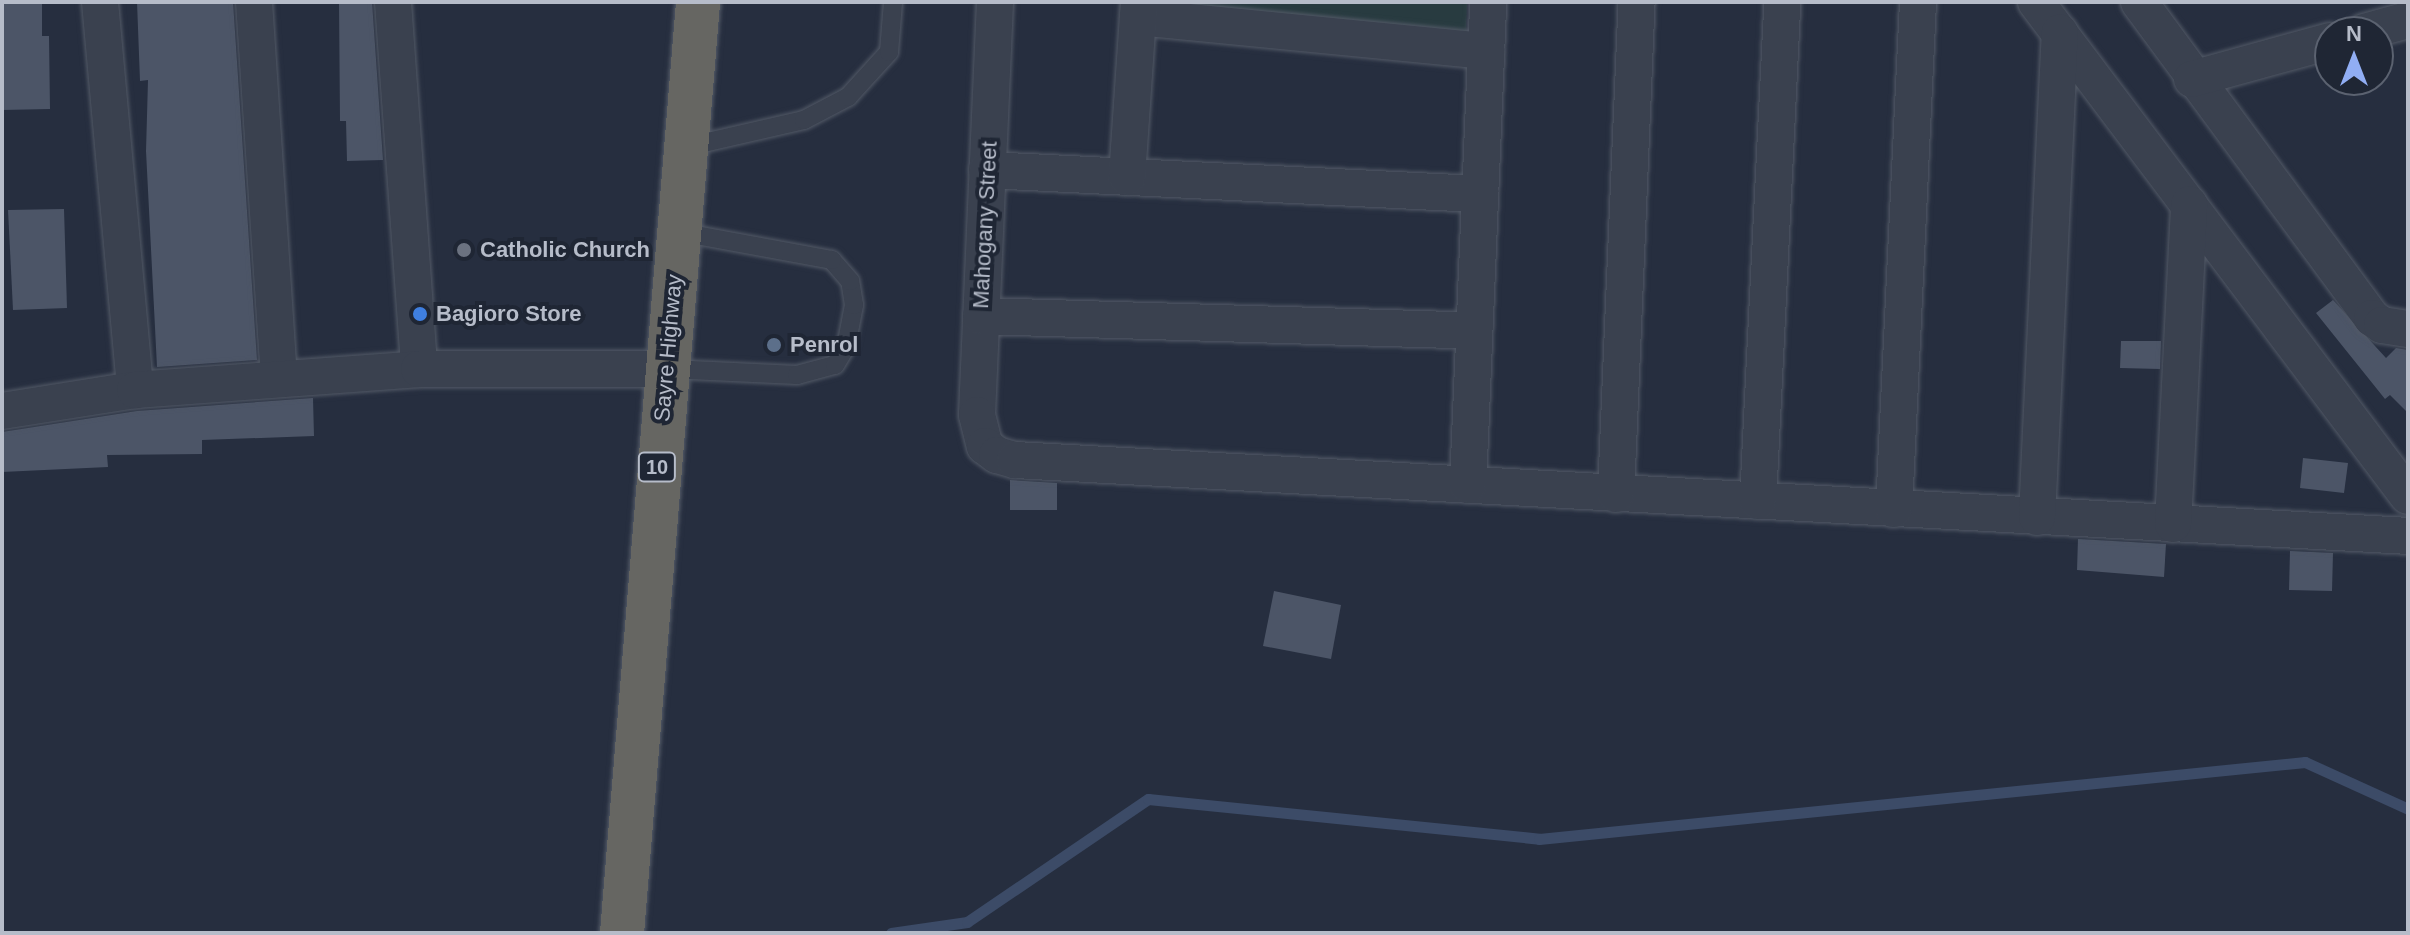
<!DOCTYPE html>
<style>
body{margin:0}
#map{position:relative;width:2410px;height:935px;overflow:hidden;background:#262e3f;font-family:Helvetica,sans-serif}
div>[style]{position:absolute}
.green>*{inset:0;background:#283b40}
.stream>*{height:11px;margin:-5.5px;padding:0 5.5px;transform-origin:5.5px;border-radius:5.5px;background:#3c4b67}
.building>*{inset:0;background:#4c5567}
.roads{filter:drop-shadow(0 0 2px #525966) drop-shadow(0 0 2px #525966)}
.service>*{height:18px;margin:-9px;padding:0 9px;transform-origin:9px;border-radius:9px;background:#3a414f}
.minor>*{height:36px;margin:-18px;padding:0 18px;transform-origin:18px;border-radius:18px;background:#3a414f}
.trunk>*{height:44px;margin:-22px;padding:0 22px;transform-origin:22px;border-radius:22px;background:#666662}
.dots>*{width:22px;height:22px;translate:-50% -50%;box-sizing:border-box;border:4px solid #1f2634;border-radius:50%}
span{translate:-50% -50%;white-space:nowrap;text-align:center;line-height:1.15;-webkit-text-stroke:8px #1f2634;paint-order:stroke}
.shield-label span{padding:2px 6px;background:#1f2634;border:2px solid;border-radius:6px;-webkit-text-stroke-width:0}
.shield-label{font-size:20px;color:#b6bcc9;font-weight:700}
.street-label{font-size:22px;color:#b6bcc9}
.poi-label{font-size:22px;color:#b6bcc9;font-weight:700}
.left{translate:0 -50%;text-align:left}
.frame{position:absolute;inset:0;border:4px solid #b6bcc9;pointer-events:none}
.north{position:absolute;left:2314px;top:16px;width:80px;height:80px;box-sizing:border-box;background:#1f2634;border:2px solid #5b6270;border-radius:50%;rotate:0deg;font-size:22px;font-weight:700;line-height:32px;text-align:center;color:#b6bcc9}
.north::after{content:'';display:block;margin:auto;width:28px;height:36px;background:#91aef4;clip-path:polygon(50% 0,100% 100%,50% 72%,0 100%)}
</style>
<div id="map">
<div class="green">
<i style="clip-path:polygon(1161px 2px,1467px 2px,1466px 32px)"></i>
</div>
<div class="stream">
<i style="left:891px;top:933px;width:77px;rotate:-8.2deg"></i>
<i style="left:967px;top:922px;width:219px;rotate:-34.2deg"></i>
<i style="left:1148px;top:799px;width:393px;rotate:5.8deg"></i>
<i style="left:1539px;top:839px;width:770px;rotate:-5.74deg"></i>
<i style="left:2305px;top:762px;width:113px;rotate:24.5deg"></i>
</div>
<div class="building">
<i style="clip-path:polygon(2px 2px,42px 2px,42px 36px,49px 36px,50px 109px,2px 110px)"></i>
<i style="clip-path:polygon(137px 2px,233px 2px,257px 360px,157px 367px,146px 151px,148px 80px,140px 81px)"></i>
<i style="clip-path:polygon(339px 2px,372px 2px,383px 160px,347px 161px,346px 121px,340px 121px)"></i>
<i style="clip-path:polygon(64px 209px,67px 308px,13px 310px,8px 210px)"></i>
<i style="clip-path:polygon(2333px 300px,2386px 358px,2396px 348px,2408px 350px,2408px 413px,2390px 395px,2385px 399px,2316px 313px)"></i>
<i style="clip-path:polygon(2121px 341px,2161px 341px,2160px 369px,2120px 368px)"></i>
<i style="clip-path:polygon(313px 398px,314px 436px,202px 440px,202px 454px,107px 455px,108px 467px,2px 472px,2px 432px,137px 411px)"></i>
<i style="clip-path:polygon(2303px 458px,2348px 463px,2344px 493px,2300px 488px)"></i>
<i style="clip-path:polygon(1010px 480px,1057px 483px,1057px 510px,1010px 510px)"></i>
<i style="clip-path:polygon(2078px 539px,2166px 544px,2164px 577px,2077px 570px)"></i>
<i style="clip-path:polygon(2290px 551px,2333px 553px,2332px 591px,2289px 590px)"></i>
<i style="clip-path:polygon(1274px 591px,1341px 605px,1331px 659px,1263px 646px)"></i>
</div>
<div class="roads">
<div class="service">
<i style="left:686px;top:147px;width:121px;rotate:-12.9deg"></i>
<i style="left:804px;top:120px;width:50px;rotate:-27.6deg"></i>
<i style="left:848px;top:97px;width:61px;rotate:-47.7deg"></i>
<i style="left:889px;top:52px;width:50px;rotate:-85.4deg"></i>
<i style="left:669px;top:369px;width:128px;rotate:2.7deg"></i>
<i style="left:797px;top:375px;width:39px;rotate:-15deg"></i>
<i style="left:835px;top:365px;width:21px;rotate:-59deg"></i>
<i style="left:846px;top:347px;width:43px;rotate:-79.2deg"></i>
<i style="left:854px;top:305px;width:24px;rotate:-99deg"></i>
<i style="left:850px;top:281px;width:28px;rotate:-131deg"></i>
<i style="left:832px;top:260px;width:155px;rotate:-169.6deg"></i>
</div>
<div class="minor">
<i style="left:100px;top:2px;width:390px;rotate:84.8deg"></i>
<i style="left:254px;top:2px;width:377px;rotate:86.2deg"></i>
<i style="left:393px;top:2px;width:368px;rotate:85.9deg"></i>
<i style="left:995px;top:2px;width:413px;rotate:92.5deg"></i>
<i style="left:977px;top:415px;width:32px;rotate:76deg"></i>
<i style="left:985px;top:446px;width:15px;rotate:37deg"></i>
<i style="left:997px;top:455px;width:19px;rotate:16deg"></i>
<i style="left:1015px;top:460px;width:1395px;rotate:3.12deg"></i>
<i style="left:2036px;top:2px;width:618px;rotate:53.02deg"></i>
<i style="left:2139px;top:2px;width:393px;rotate:53.6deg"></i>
<i style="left:2372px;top:318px;width:12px;rotate:35deg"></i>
<i style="left:2382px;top:325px;width:26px;rotate:9deg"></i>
<i style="left:1138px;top:17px;width:350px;rotate:5.6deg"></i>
<i style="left:2364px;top:32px;width:46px;rotate:-15.3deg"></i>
<i style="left:2192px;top:79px;width:143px;rotate:-15.4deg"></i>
<i style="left:987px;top:170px;width:494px;rotate:2.8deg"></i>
<i style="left:1127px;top:177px;width:175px;rotate:-86.1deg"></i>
<i style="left:981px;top:316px;width:493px;rotate:1.7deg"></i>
<i style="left:2px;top:411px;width:135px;rotate:-9deg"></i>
<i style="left:135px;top:390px;width:285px;rotate:-4.2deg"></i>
<i style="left:419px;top:369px;width:247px"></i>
<i style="left:1468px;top:485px;width:483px;rotate:-87.6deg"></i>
<i style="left:1616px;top:494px;width:492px;rotate:-87.6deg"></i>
<i style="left:1758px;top:501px;width:500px;rotate:-87.2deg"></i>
<i style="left:1894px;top:509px;width:508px;rotate:-87.29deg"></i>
<i style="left:2037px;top:517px;width:485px;rotate:-87.3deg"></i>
<i style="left:2173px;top:524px;width:320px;rotate:-87.1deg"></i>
</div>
<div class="trunk">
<i style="left:622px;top:933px;width:934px;rotate:-85.33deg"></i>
</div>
</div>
<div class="dots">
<i style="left:464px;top:250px;background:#6b7280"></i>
<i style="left:420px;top:314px;background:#3f7fe0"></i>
<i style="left:774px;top:345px;background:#5c6f8a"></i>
</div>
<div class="shield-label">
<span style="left:657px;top:467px">10</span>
</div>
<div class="street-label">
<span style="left:985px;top:225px;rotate:-87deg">Mahogany Street</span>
<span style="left:668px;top:348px;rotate:-85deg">Sayre Highway</span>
</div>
<div class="poi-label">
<span class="left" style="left:480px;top:250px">Catholic Church</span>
<span class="left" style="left:436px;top:314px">Bagioro Store</span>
<span class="left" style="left:790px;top:345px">Penrol</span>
</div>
<div class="frame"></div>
<div class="north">N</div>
</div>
